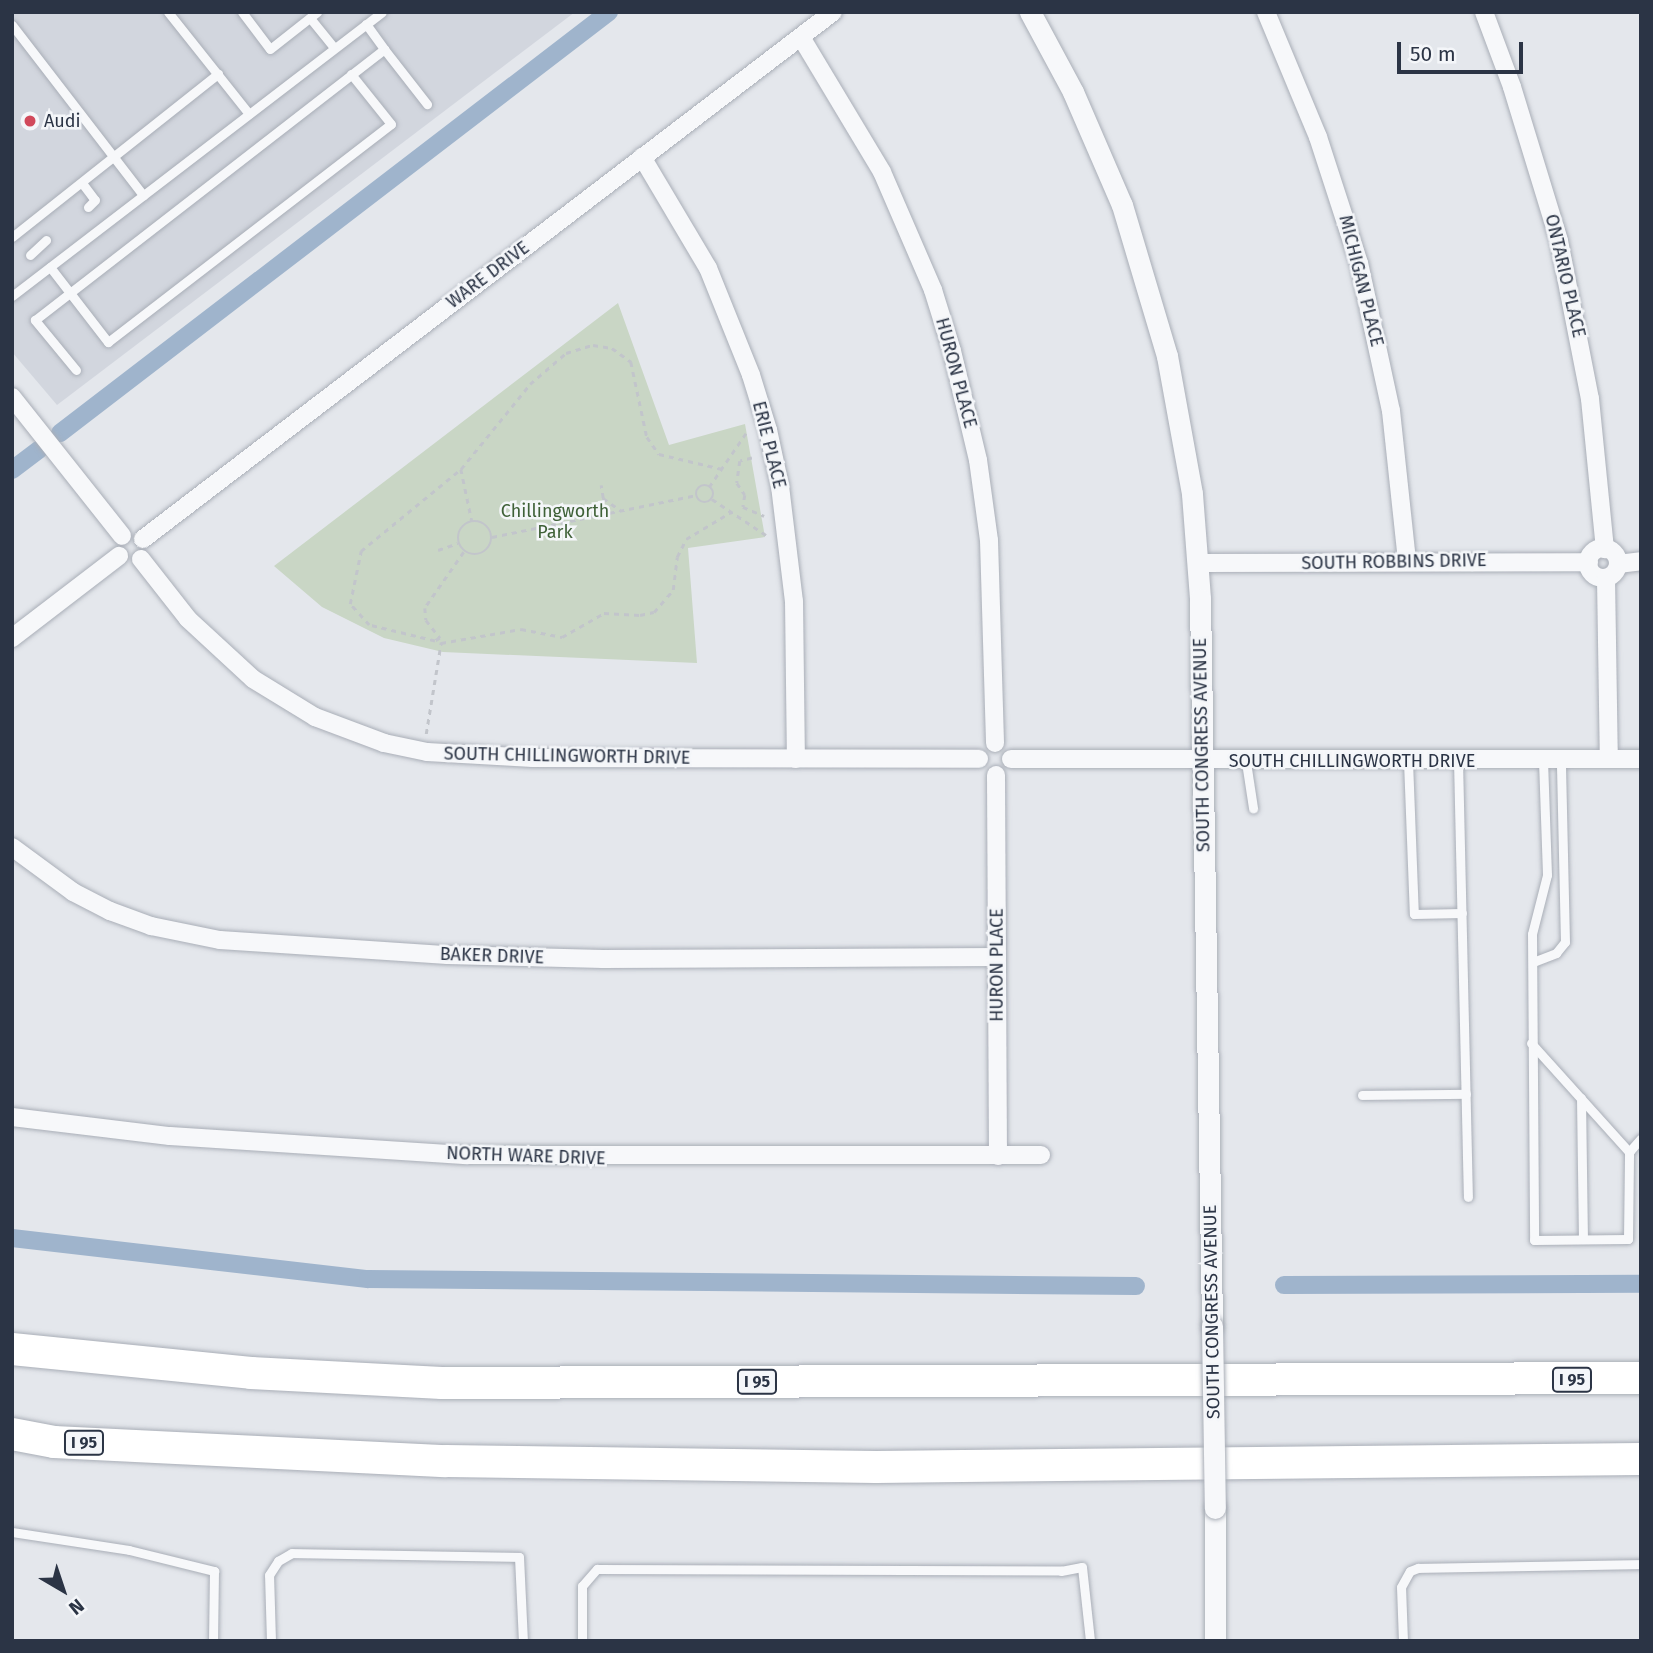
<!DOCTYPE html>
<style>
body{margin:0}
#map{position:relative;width:1653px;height:1653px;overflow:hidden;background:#e4e7ec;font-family:"Fira Sans",sans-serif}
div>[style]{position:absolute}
.built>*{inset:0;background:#d2d6de}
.green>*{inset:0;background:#c9d6c5}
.canal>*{height:18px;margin:-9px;padding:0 9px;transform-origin:9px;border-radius:9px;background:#9fb4cc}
.path>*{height:2.5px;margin-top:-1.25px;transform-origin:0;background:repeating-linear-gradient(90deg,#c2c5cb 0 5px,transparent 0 10px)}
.path>.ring{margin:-1.25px;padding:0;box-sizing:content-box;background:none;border:2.5px solid #c2c5cb;border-radius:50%}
.roads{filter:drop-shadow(0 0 2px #a9aeb7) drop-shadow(0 0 2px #a9aeb7)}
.service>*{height:9px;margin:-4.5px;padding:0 4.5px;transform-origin:4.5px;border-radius:4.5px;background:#f7f8fa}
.minor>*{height:18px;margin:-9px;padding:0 9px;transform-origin:9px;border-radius:9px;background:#f7f8fa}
.minor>.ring{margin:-9px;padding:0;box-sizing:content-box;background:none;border:18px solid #f7f8fa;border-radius:50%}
.tertiary>*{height:21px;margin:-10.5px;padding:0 10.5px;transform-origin:10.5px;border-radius:10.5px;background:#f7f8fa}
.motorway>*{height:32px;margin:-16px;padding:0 16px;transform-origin:16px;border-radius:16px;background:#fff}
.bridges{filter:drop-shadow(0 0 2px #a9aeb7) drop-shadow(0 0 2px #a9aeb7)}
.tertiary-bridge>*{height:21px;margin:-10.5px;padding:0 10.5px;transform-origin:10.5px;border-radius:10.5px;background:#f7f8fa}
.dots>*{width:19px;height:19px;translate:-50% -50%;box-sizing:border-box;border:4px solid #f4f6f9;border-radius:50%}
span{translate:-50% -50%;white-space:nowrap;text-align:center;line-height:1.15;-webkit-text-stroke:5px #f4f6f9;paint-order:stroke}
.shield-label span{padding:2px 5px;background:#f4f6f9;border:2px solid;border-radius:5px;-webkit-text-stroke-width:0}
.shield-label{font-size:16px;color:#2b3445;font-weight:700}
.poi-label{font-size:18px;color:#2b3445}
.left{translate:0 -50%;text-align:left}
.street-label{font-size:18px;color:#2b3445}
.park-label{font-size:18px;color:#3f6138}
.frame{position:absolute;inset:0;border:14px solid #2b3445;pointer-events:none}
.north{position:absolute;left:28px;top:1555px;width:70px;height:70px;-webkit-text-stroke:5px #f4f6f9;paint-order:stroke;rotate:141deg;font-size:19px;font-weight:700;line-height:28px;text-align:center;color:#2b3445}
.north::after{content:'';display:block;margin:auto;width:24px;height:32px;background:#2b3445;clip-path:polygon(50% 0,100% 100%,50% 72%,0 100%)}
.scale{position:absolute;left:1397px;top:42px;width:126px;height:32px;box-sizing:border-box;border:4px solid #2b3445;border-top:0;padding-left:9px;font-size:21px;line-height:24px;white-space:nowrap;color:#2b3445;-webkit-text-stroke:5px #f4f6f9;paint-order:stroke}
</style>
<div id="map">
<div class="built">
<i style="clip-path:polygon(12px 12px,575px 12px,57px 405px,12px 352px)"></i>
</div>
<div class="green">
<i style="clip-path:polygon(618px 303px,669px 445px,745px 424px,765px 537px,688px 548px,697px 663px,443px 652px,384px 638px,322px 607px,274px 566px)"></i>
</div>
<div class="canal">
<i style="left:60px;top:433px;width:692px;rotate:-37.48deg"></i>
<i style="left:12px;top:470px;width:34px;rotate:-37deg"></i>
<i style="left:12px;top:1238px;width:358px;rotate:6.6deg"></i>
<i style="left:368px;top:1279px;width:768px;rotate:0.52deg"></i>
<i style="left:1284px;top:1285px;width:357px;rotate:-0.2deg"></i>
</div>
<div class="path">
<i style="left:752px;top:458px;width:12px;rotate:166deg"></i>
<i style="left:740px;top:461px;width:22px;rotate:98deg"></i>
<i style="left:737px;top:483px;width:14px;rotate:56deg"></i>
<i style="left:745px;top:495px;width:12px;rotate:99deg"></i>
<i style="left:743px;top:507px;width:23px;rotate:23deg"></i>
<i style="left:461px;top:469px;width:109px;rotate:-50.9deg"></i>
<i style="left:530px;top:384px;width:48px;rotate:-40.7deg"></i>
<i style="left:566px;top:353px;width:28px;rotate:-17deg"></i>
<i style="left:593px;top:345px;width:19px;rotate:9deg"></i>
<i style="left:612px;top:348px;width:24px;rotate:36deg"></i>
<i style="left:631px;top:362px;width:77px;rotate:78deg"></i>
<i style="left:647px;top:437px;width:21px;rotate:55deg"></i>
<i style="left:659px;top:454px;width:65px;rotate:13.4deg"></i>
<i class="ring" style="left:696px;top:485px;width:15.5px;height:15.5px"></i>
<i style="left:709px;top:487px;width:65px;rotate:-55.6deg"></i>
<i style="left:603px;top:498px;width:21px;rotate:35deg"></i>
<i style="left:712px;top:499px;width:65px;rotate:33.7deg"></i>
<i style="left:593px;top:516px;width:21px;rotate:-61deg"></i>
<i style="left:603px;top:498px;width:13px;rotate:-99deg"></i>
<i class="ring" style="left:458px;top:521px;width:31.5px;height:31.5px"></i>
<i style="left:492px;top:537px;width:209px;rotate:-11.6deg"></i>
<i style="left:438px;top:550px;width:21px;rotate:-19deg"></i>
<i style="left:464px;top:552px;width:68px;rotate:124.9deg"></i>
<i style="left:425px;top:608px;width:12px;rotate:85deg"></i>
<i style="left:426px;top:620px;width:23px;rotate:52deg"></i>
<i style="left:440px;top:638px;width:6px;rotate:149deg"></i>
<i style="left:435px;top:641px;width:68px;rotate:-166.4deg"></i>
<i style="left:369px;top:625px;width:28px;rotate:-132deg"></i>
<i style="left:350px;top:604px;width:54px;rotate:-78.3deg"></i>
<i style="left:361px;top:551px;width:129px;rotate:-39.4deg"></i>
<i style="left:461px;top:469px;width:53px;rotate:78.1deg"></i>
<i style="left:441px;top:643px;width:81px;rotate:-9.9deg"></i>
<i style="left:521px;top:629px;width:42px;rotate:11deg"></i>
<i style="left:562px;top:637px;width:48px;rotate:-29.7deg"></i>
<i style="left:604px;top:613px;width:36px;rotate:3deg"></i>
<i style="left:640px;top:615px;width:14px;rotate:-12deg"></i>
<i style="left:654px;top:612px;width:29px;rotate:-49deg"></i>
<i style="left:673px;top:590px;width:33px;rotate:-83deg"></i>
<i style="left:677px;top:557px;width:20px;rotate:-63deg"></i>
<i style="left:686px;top:539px;width:52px;rotate:-31deg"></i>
<i style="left:426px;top:734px;width:93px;rotate:-80.7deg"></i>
</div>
<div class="roads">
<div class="service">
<i style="left:168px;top:12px;width:130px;rotate:51.5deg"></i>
<i style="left:242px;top:12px;width:46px;rotate:52.9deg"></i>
<i style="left:270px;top:49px;width:60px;rotate:-38.2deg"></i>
<i style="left:310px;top:18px;width:38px;rotate:51deg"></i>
<i style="left:366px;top:24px;width:31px;rotate:54deg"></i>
<i style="left:12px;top:25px;width:215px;rotate:52.4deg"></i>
<i style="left:82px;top:183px;width:21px;rotate:53deg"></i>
<i style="left:95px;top:200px;width:10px;rotate:135deg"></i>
<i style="left:12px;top:237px;width:263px;rotate:-38.4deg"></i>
<i style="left:30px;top:255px;width:22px;rotate:-43deg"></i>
<i style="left:50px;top:267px;width:95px;rotate:52.3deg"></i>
<i style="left:108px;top:342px;width:357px;rotate:-37.6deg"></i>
<i style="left:391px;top:124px;width:64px;rotate:-128.7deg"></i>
<i style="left:12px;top:296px;width:466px;rotate:-37.5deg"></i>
<i style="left:76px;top:370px;width:65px;rotate:-129.4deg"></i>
<i style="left:35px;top:320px;width:442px;rotate:-37.8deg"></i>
<i style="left:384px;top:49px;width:70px;rotate:52deg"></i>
<i style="left:1458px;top:760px;width:437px;rotate:88.7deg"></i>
<i style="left:1543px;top:760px;width:115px;rotate:88deg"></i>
<i style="left:1547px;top:875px;width:61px;rotate:104.3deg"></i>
<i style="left:1532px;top:934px;width:306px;rotate:89.6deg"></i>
<i style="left:1534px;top:1240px;width:94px;rotate:-0.6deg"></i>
<i style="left:1628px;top:1239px;width:87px;rotate:-89.3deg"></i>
<i style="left:1629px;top:1152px;width:18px;rotate:-49deg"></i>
<i style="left:1408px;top:761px;width:153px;rotate:87.8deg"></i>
<i style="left:1414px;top:914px;width:48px;rotate:-1.2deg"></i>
<i style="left:1246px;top:762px;width:47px;rotate:81.3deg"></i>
<i style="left:1533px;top:962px;width:25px;rotate:-21deg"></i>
<i style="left:1556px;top:953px;width:14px;rotate:-51deg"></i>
<i style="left:1565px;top:942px;width:183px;rotate:-91.3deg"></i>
<i style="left:1531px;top:1043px;width:147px;rotate:48deg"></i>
<i style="left:1362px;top:1095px;width:104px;rotate:-0.6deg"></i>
<i style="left:1581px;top:1098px;width:141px;rotate:89.2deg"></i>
<i style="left:12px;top:1532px;width:118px;rotate:8.7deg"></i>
<i style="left:129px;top:1550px;width:88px;rotate:13.9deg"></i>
<i style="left:214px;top:1571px;width:70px;rotate:90.8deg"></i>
<i style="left:271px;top:1641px;width:66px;rotate:-91.7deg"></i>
<i style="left:269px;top:1575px;width:17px;rotate:-57deg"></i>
<i style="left:278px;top:1561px;width:16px;rotate:-30deg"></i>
<i style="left:292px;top:1553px;width:227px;rotate:1deg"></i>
<i style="left:519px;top:1557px;width:84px;rotate:87.3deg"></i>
<i style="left:582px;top:1641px;width:55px;rotate:-90deg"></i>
<i style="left:582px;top:1586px;width:23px;rotate:-49deg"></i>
<i style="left:597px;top:1569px;width:464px;rotate:0.2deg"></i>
<i style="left:1061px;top:1571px;width:21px;rotate:-11deg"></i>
<i style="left:1082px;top:1567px;width:74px;rotate:83.8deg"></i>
<i style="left:1403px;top:1641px;width:54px;rotate:-92.1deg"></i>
<i style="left:1401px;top:1587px;width:18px;rotate:-61deg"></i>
<i style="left:1410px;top:1571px;width:9px;rotate:-21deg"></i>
<i style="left:1418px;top:1568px;width:223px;rotate:-1deg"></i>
</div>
<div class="minor">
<i style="left:1266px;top:12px;width:135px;rotate:67.4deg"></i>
<i style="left:1318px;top:137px;width:133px;rotate:72deg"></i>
<i style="left:1359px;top:263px;width:151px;rotate:77.8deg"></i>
<i style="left:1391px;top:411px;width:151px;rotate:83.9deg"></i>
<i style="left:1484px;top:12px;width:80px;rotate:69.5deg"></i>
<i style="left:1512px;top:87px;width:161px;rotate:73deg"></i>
<i style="left:1559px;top:241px;width:161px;rotate:78.9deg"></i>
<i style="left:1590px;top:399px;width:151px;rotate:84.3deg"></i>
<i style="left:801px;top:37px;width:157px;rotate:59deg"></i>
<i style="left:882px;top:172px;width:129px;rotate:66.6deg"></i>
<i style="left:933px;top:290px;width:64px;rotate:72.7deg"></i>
<i style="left:952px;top:351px;width:112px;rotate:76.6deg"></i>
<i style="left:978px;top:460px;width:81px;rotate:82.2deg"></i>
<i style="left:989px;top:540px;width:203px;rotate:88.3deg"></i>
<i style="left:642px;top:157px;width:129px;rotate:59.3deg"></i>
<i style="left:708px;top:268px;width:115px;rotate:68.1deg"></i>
<i style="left:751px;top:375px;width:58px;rotate:72.8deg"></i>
<i style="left:768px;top:430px;width:57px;rotate:77.9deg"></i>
<i style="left:780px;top:486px;width:116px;rotate:83.1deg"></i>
<i style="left:794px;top:601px;width:158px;rotate:89.3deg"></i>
<i style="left:12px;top:397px;width:177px;rotate:51.6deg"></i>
<i style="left:143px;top:539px;width:868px;rotate:-37.37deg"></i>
<i class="ring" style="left:1588px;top:548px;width:12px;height:12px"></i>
<i style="left:141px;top:559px;width:76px;rotate:51.9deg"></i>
<i style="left:188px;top:619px;width:88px;rotate:42.7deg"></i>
<i style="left:253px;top:679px;width:73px;rotate:31.5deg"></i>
<i style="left:315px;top:717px;width:74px;rotate:20.6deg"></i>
<i style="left:384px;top:743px;width:44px;rotate:11.8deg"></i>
<i style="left:427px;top:752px;width:106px;rotate:3.2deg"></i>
<i style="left:533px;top:758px;width:446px;rotate:0.1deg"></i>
<i style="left:1198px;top:563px;width:391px;rotate:-0.1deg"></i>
<i style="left:1618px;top:564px;width:23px;rotate:-7deg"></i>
<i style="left:1606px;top:578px;width:181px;rotate:89.1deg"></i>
<i style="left:12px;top:638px;width:135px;rotate:-37.5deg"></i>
<i style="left:1011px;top:759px;width:630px"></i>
<i style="left:996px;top:775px;width:381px;rotate:89.7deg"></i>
<i style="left:12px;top:847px;width:76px;rotate:36.4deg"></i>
<i style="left:73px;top:892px;width:42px;rotate:27.2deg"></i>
<i style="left:110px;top:911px;width:44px;rotate:20.1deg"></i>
<i style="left:151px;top:926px;width:70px;rotate:11.5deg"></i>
<i style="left:220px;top:940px;width:228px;rotate:3.8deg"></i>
<i style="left:448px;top:955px;width:155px;rotate:1.5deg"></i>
<i style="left:603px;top:959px;width:394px;rotate:-0.3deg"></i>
<i style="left:12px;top:1117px;width:159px;rotate:6.9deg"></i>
<i style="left:170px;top:1136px;width:298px;rotate:3.7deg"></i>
<i style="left:467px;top:1155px;width:574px"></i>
</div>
<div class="tertiary">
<i style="left:1030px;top:12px;width:91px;rotate:61.7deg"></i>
<i style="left:1073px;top:92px;width:123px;rotate:66.6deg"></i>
<i style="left:1122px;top:205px;width:158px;rotate:73.4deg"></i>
<i style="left:1167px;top:356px;width:140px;rotate:79.7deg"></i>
<i style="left:1192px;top:494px;width:105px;rotate:85.6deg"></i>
<i style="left:1200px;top:599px;width:727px;rotate:89.05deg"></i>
<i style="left:1215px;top:1641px;width:133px;rotate:-90deg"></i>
</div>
<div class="motorway">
<i style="left:12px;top:1349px;width:240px;rotate:5.7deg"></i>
<i style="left:251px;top:1373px;width:191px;rotate:3deg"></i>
<i style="left:442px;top:1383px;width:1199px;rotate:-0.24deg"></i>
<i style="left:12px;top:1434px;width:43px;rotate:10.8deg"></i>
<i style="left:54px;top:1442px;width:392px;rotate:2.8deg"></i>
<i style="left:446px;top:1461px;width:430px;rotate:0.8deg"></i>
<i style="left:876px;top:1467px;width:765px;rotate:-0.6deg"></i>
</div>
</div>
<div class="bridges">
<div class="tertiary-bridge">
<i style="left:1212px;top:1326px;width:182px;rotate:89.1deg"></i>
</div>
</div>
<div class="dots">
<i style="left:30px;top:121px;background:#d1495b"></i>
</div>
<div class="shield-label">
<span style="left:1572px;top:1380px">I 95</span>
<span style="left:757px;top:1382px">I 95</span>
<span style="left:84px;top:1443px">I 95</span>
</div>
<div class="poi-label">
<span class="left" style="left:44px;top:121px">Audi</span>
</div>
<div class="street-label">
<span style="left:488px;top:275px;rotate:-37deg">WARE DRIVE</span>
<span style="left:1565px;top:276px;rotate:77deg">ONTARIO PLACE</span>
<span style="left:1361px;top:281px;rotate:76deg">MICHIGAN PLACE</span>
<span style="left:956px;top:373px;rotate:75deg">HURON PLACE</span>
<span style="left:769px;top:445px;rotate:76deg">ERIE PLACE</span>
<span style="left:1394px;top:562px;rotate:-1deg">SOUTH ROBBINS DRIVE</span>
<span style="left:1202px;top:745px;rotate:-91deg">SOUTH CONGRESS AVENUE</span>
<span style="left:567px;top:756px;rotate:1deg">SOUTH CHILLINGWORTH DRIVE</span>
<span style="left:1352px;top:761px">SOUTH CHILLINGWORTH DRIVE</span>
<span style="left:492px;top:956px;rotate:2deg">BAKER DRIVE</span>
<span style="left:997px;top:965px;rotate:-90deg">HURON PLACE</span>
<span style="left:526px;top:1156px;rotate:2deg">NORTH WARE DRIVE</span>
<span style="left:1212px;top:1312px;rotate:-91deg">SOUTH CONGRESS AVENUE</span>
</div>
<div class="park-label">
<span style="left:555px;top:522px">Chillingworth<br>Park</span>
</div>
<div class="frame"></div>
<div class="north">N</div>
<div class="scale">50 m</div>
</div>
